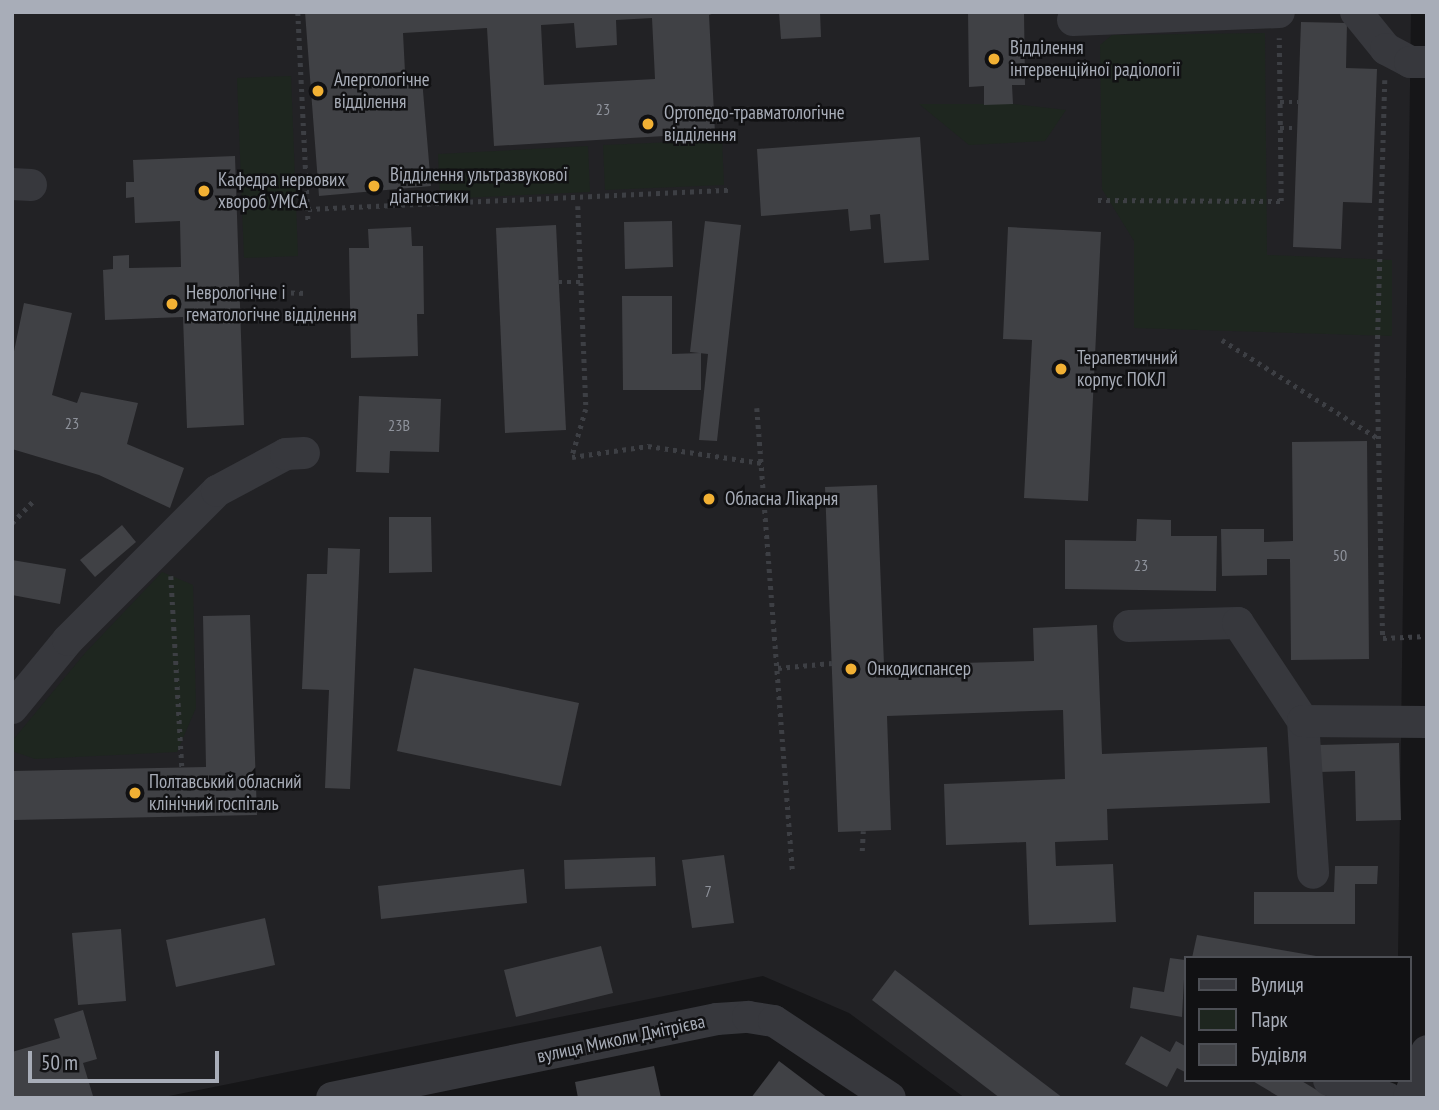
<!DOCTYPE html>
<meta charset="utf-8">
<style>
body{margin:0}
#map{position:relative;width:1439px;height:1110px;overflow:hidden;background:#161618;font-family:"PT Sans Narrow",sans-serif}
div>[style]{position:absolute}
.built>*{inset:0;background:#222225}
.green>*{inset:0;background:#1e261f}
.building>*{inset:0;background:#404145}
.path>*{height:4.5px;margin-top:-2.25px;transform-origin:0;background:repeating-linear-gradient(90deg,#3d3f44 0 3.5px,transparent 0 8.5px)}
.minor>*{height:32px;margin:-16px;padding:0 16px;transform-origin:16px;border-radius:16px;background:#37383d}
.dots>*{width:19px;height:19px;translate:-50% -50%;box-sizing:border-box;border:4px solid #111113;border-radius:50%}
span{translate:-50% -50%;white-space:nowrap;text-align:center;line-height:1.15;-webkit-text-stroke:5px #111113;paint-order:stroke}
.number-label{font-size:16px;color:#8e929b}
.number-label span{-webkit-text-stroke-width:0}
.poi-label{font-size:19px;color:#a8adb8}
.left{translate:0 -50%;text-align:left}
.street-label{font-size:19px;color:#a8adb8}
.frame{position:absolute;inset:0;border:14px solid #a8adb8;pointer-events:none}
.legend{position:absolute;left:1184px;top:956px;width:228px;height:126px;box-sizing:border-box;background:#111113;border:2px solid #4d4f55;margin:0;padding:9px 12px;list-style:none;font-size:21px;color:#a8adb8}
.legend li{display:flex;align-items:center;gap:14px;height:35px}
.legend b{width:35px;border:2px solid #4d4f55}
.scale{position:absolute;left:28px;top:1051px;width:191px;height:32px;box-sizing:border-box;border:4px solid #a8adb8;border-top:0;padding-left:9px;font-size:21px;line-height:24px;white-space:nowrap;color:#a8adb8;-webkit-text-stroke:5px #111113;paint-order:stroke}
</style>
<div id="map">
<div class="built">
<i style="clip-path:polygon(12px 12px,1411px 12px,1398px 958px,1185px 958px,1185px 1080px,1382px 1080px,1377px 1098px,965px 1098px,849px 1013px,763px 976px,159px 1098px,12px 1098px)"></i>
</div>
<div class="green">
<i style="clip-path:polygon(1265px 33px,1267px 255px,1392px 260px,1392px 336px,1134px 328px,1134px 241px,1102px 189px,1100px 45px,1112px 35px)"></i>
<i style="clip-path:polygon(291px 76px,298px 256px,244px 258px,237px 78px)"></i>
<i style="clip-path:polygon(919px 104px,1013px 104px,1066px 110px,1045px 141px,969px 145px)"></i>
<i style="clip-path:polygon(722px 140px,724px 185px,605px 190px,603px 145px)"></i>
<i style="clip-path:polygon(588px 146px,590px 192px,440px 199px,438px 154px)"></i>
<i style="clip-path:polygon(162px 572px,193px 585px,196px 708px,177px 752px,35px 759px,12px 751px,12px 741px,85px 653px)"></i>
</div>
<div class="building">
<i style="clip-path:polygon(evenodd,305px 12px,717px 12px,709px 15px,715px 133px,494px 146px,487px 28px,403px 33px,405px 72px,386px 73px,387px 82px,422px 79px,431px 186px,319px 196px,305px 12px,652px 18px,655px 79px,544px 85px,541px 25px,574px 23px,576px 48px,617px 45px,616px 20px,652px 18px)"></i>
<i style="clip-path:polygon(779px 12px,820px 12px,821px 37px,781px 39px)"></i>
<i style="clip-path:polygon(968px 12px,1024px 12px,1025px 85px,1012px 85px,1013px 104px,984px 105px,984px 86px,969px 87px)"></i>
<i style="clip-path:polygon(1301px 22px,1347px 23px,1346px 68px,1377px 69px,1372px 203px,1343px 202px,1341px 249px,1293px 247px)"></i>
<i style="clip-path:polygon(920px 137px,929px 260px,884px 263px,880px 214px,870px 215px,871px 229px,850px 231px,848px 209px,761px 216px,757px 149px)"></i>
<i style="clip-path:polygon(235px 156px,244px 425px,187px 428px,183px 317px,105px 320px,103px 270px,113px 269px,113px 256px,129px 255px,129px 268px,181px 267px,180px 221px,135px 223px,134px 197px,126px 198px,126px 182px,134px 182px,133px 160px)"></i>
<i style="clip-path:polygon(672px 221px,673px 267px,625px 269px,624px 222px)"></i>
<i style="clip-path:polygon(705px 221px,741px 225px,717px 441px,699px 440px,708px 354px,690px 352px)"></i>
<i style="clip-path:polygon(556px 225px,566px 430px,505px 433px,496px 228px)"></i>
<i style="clip-path:polygon(411px 227px,412px 246px,423px 246px,424px 314px,417px 314px,418px 356px,351px 358px,349px 248px,369px 248px,368px 229px)"></i>
<i style="clip-path:polygon(1008px 227px,1101px 232px,1088px 501px,1024px 498px,1032px 340px,1003px 339px)"></i>
<i style="clip-path:polygon(622px 296px,672px 296px,672px 354px,701px 353px,701px 390px,623px 390px)"></i>
<i style="clip-path:polygon(24px 303px,72px 313px,52px 395px,77px 403px,81px 392px,138px 403px,127px 444px,184px 468px,170px 508px,99px 475px,12px 449px,12px 361px)"></i>
<i style="clip-path:polygon(359px 396px,441px 399px,439px 452px,390px 451px,389px 473px,356px 472px)"></i>
<i style="clip-path:polygon(1367px 441px,1369px 659px,1291px 660px,1290px 559px,1267px 559px,1267px 575px,1222px 576px,1221px 529px,1264px 529px,1264px 542px,1293px 541px,1292px 442px)"></i>
<i style="clip-path:polygon(877px 485px,884px 665px,1034px 661px,1033px 628px,1097px 625px,1102px 754px,1267px 747px,1270px 803px,1107px 809px,1108px 840px,1055px 842px,1056px 866px,1113px 864px,1116px 922px,1029px 925px,1026px 842px,946px 845px,944px 784px,1065px 779px,1063px 710px,887px 716px,891px 830px,838px 832px,825px 487px)"></i>
<i style="clip-path:polygon(389px 517px,431px 517px,432px 572px,389px 573px)"></i>
<i style="clip-path:polygon(1137px 519px,1171px 520px,1171px 536px,1217px 536px,1216px 591px,1065px 589px,1065px 540px,1136px 541px)"></i>
<i style="clip-path:polygon(122px 525px,136px 542px,95px 577px,80px 560px)"></i>
<i style="clip-path:polygon(328px 548px,360px 549px,350px 789px,325px 788px,329px 690px,302px 689px,307px 574px,327px 574px)"></i>
<i style="clip-path:polygon(12px 560px,66px 569px,60px 604px,12px 595px)"></i>
<i style="clip-path:polygon(250px 615px,257px 815px,14px 820px,13px 771px,206px 767px,203px 616px)"></i>
<i style="clip-path:polygon(414px 668px,579px 703px,561px 786px,397px 751px)"></i>
<i style="clip-path:polygon(1399px 743px,1401px 820px,1356px 821px,1355px 771px,1319px 772px,1318px 745px)"></i>
<i style="clip-path:polygon(724px 855px,734px 923px,692px 928px,682px 860px)"></i>
<i style="clip-path:polygon(655px 857px,656px 886px,565px 889px,564px 860px)"></i>
<i style="clip-path:polygon(1335px 866px,1378px 866px,1377px 884px,1355px 884px,1355px 924px,1254px 924px,1254px 892px,1334px 892px)"></i>
<i style="clip-path:polygon(524px 869px,527px 903px,381px 919px,378px 886px)"></i>
<i style="clip-path:polygon(265px 918px,275px 965px,176px 987px,166px 940px)"></i>
<i style="clip-path:polygon(121px 929px,126px 1001px,78px 1005px,72px 933px)"></i>
<i style="clip-path:polygon(1197px 935px,1316px 956px,1316px 958px,1192px 958px)"></i>
<i style="clip-path:polygon(601px 946px,613px 993px,516px 1017px,504px 970px)"></i>
<i style="clip-path:polygon(1170px 958px,1185px 960px,1182px 1017px,1130px 1008px,1133px 987px,1164px 992px)"></i>
<i style="clip-path:polygon(895px 970px,1063px 1098px,1000px 1098px,872px 1000px)"></i>
<i style="clip-path:polygon(83px 1010px,97px 1059px,83px 1063px,93px 1096px,12px 1098px,12px 1052px,60px 1038px,54px 1019px)"></i>
<i style="clip-path:polygon(1141px 1036px,1170px 1052px,1176px 1041px,1185px 1046px,1185px 1072px,1177px 1068px,1167px 1087px,1125px 1064px)"></i>
<i style="clip-path:polygon(779px 1061px,828px 1098px,751px 1098px)"></i>
<i style="clip-path:polygon(654px 1066px,661px 1098px,578px 1098px,575px 1082px)"></i>
<i style="clip-path:polygon(1251px 1080px,1300px 1080px,1330px 1098px,1281px 1098px)"></i>
</div>
<div class="path">
<i style="left:298px;top:12px;width:208px;rotate:87.2deg"></i>
<i style="left:1385px;top:80px;width:279px;rotate:91.6deg"></i>
<i style="left:1377px;top:359px;width:279px;rotate:88.8deg"></i>
<i style="left:1383px;top:638px;width:44px;rotate:-2.6deg"></i>
<i style="left:1280px;top:102px;width:18px"></i>
<i style="left:1280px;top:128px;width:17px"></i>
<i style="left:1098px;top:200px;width:183px;rotate:0.3deg"></i>
<i style="left:1281px;top:201px;width:163px;rotate:-90.7deg"></i>
<i style="left:578px;top:206px;width:203px;rotate:87.7deg"></i>
<i style="left:586px;top:409px;width:50px;rotate:106.3deg"></i>
<i style="left:572px;top:457px;width:77px;rotate:-8.2deg"></i>
<i style="left:648px;top:446px;width:115px;rotate:8.5deg"></i>
<i style="left:308px;top:209px;width:422px;rotate:-2.6deg"></i>
<i style="left:559px;top:282px;width:21px"></i>
<i style="left:240px;top:291px;width:67px;rotate:1.7deg"></i>
<i style="left:1222px;top:340px;width:186px;rotate:32.2deg"></i>
<i style="left:757px;top:408px;width:466px;rotate:85.6deg"></i>
<i style="left:12px;top:523px;width:30px;rotate:-46deg"></i>
<i style="left:171px;top:576px;width:192px;rotate:86.7deg"></i>
<i style="left:778px;top:668px;width:54px;rotate:-5.3deg"></i>
<i style="left:862px;top:851px;width:20px;rotate:-87deg"></i>
</div>
<div class="minor">
<i style="left:1356px;top:12px;width:48px;rotate:51deg"></i>
<i style="left:1386px;top:49px;width:27px;rotate:28deg"></i>
<i style="left:1410px;top:62px;width:17px"></i>
<i style="left:1073px;top:20px;width:206px;rotate:-2.2deg"></i>
<i style="left:12px;top:184px;width:19px;rotate:3deg"></i>
<i style="left:1129px;top:626px;width:109px;rotate:-1.6deg"></i>
<i style="left:1238px;top:623px;width:118px;rotate:56.4deg"></i>
<i style="left:1303px;top:721px;width:152px;rotate:86.2deg"></i>
<i style="left:12px;top:708px;width:88px;rotate:-50.5deg"></i>
<i style="left:68px;top:640px;width:211px;rotate:-45deg"></i>
<i style="left:217px;top:491px;width:78px;rotate:-28.2deg"></i>
<i style="left:286px;top:454px;width:18px;rotate:-3deg"></i>
<i style="left:1303px;top:721px;width:124px;rotate:0.5deg"></i>
<i style="left:1329px;top:1080px;width:61px;rotate:17.2deg"></i>
<i style="left:332px;top:1098px;width:393px;rotate:-11.6deg"></i>
<i style="left:717px;top:1019px;width:31px;rotate:-4deg"></i>
<i style="left:748px;top:1017px;width:26px;rotate:9deg"></i>
<i style="left:774px;top:1021px;width:139px;rotate:33.6deg"></i>
<i style="left:1409px;top:1098px;width:50px;rotate:-69deg"></i>
</div>
<div class="dots">
<i style="left:994px;top:59px;background:#f2b134"></i>
<i style="left:318px;top:91px;background:#f2b134"></i>
<i style="left:648px;top:124px;background:#f2b134"></i>
<i style="left:374px;top:186px;background:#f2b134"></i>
<i style="left:204px;top:191px;background:#f2b134"></i>
<i style="left:172px;top:304px;background:#f2b134"></i>
<i style="left:1061px;top:369px;background:#f2b134"></i>
<i style="left:709px;top:499px;background:#f2b134"></i>
<i style="left:851px;top:669px;background:#f2b134"></i>
<i style="left:135px;top:793px;background:#f2b134"></i>
</div>
<div class="number-label">
<span style="left:603px;top:109px">23</span>
<span style="left:72px;top:423px">23</span>
<span style="left:399px;top:425px">23В</span>
<span style="left:1340px;top:555px">50</span>
<span style="left:1141px;top:565px">23</span>
<span style="left:708px;top:891px">7</span>
</div>
<div class="poi-label">
<span class="left" style="left:1010px;top:59px">Відділення<br>інтервенційної радіології</span>
<span class="left" style="left:334px;top:91px">Алергологічне<br>відділення</span>
<span class="left" style="left:664px;top:124px">Ортопедо-травматологічне<br>відділення</span>
<span class="left" style="left:390px;top:186px">Відділення ультразвукової<br>діагностики</span>
<span class="left" style="left:218px;top:191px">Кафедра нервових<br>хвороб УМСА</span>
<span class="left" style="left:186px;top:304px">Неврологічне і<br>гематологічне відділення</span>
<span class="left" style="left:1077px;top:369px">Терапевтичний<br>корпус ПОКЛ</span>
<span class="left" style="left:725px;top:499px">Обласна Лікарня</span>
<span class="left" style="left:867px;top:669px">Онкодиспансер</span>
<span class="left" style="left:149px;top:793px">Полтавський обласний<br>клінічний госпіталь</span>
</div>
<div class="street-label">
<span style="left:621px;top:1039px;rotate:-12deg">вулиця Миколи Дмітрієва</span>
</div>
<div class="frame"></div>
<ul class="legend">
<li><b style="height:9px;background:#37383d"></b>Вулиця</li>
<li><b style="height:19px;background:#1e261f"></b>Парк</li>
<li><b style="height:19px;background:#404145"></b>Будівля</li>
</ul>
<div class="scale">50 m</div>
</div>
